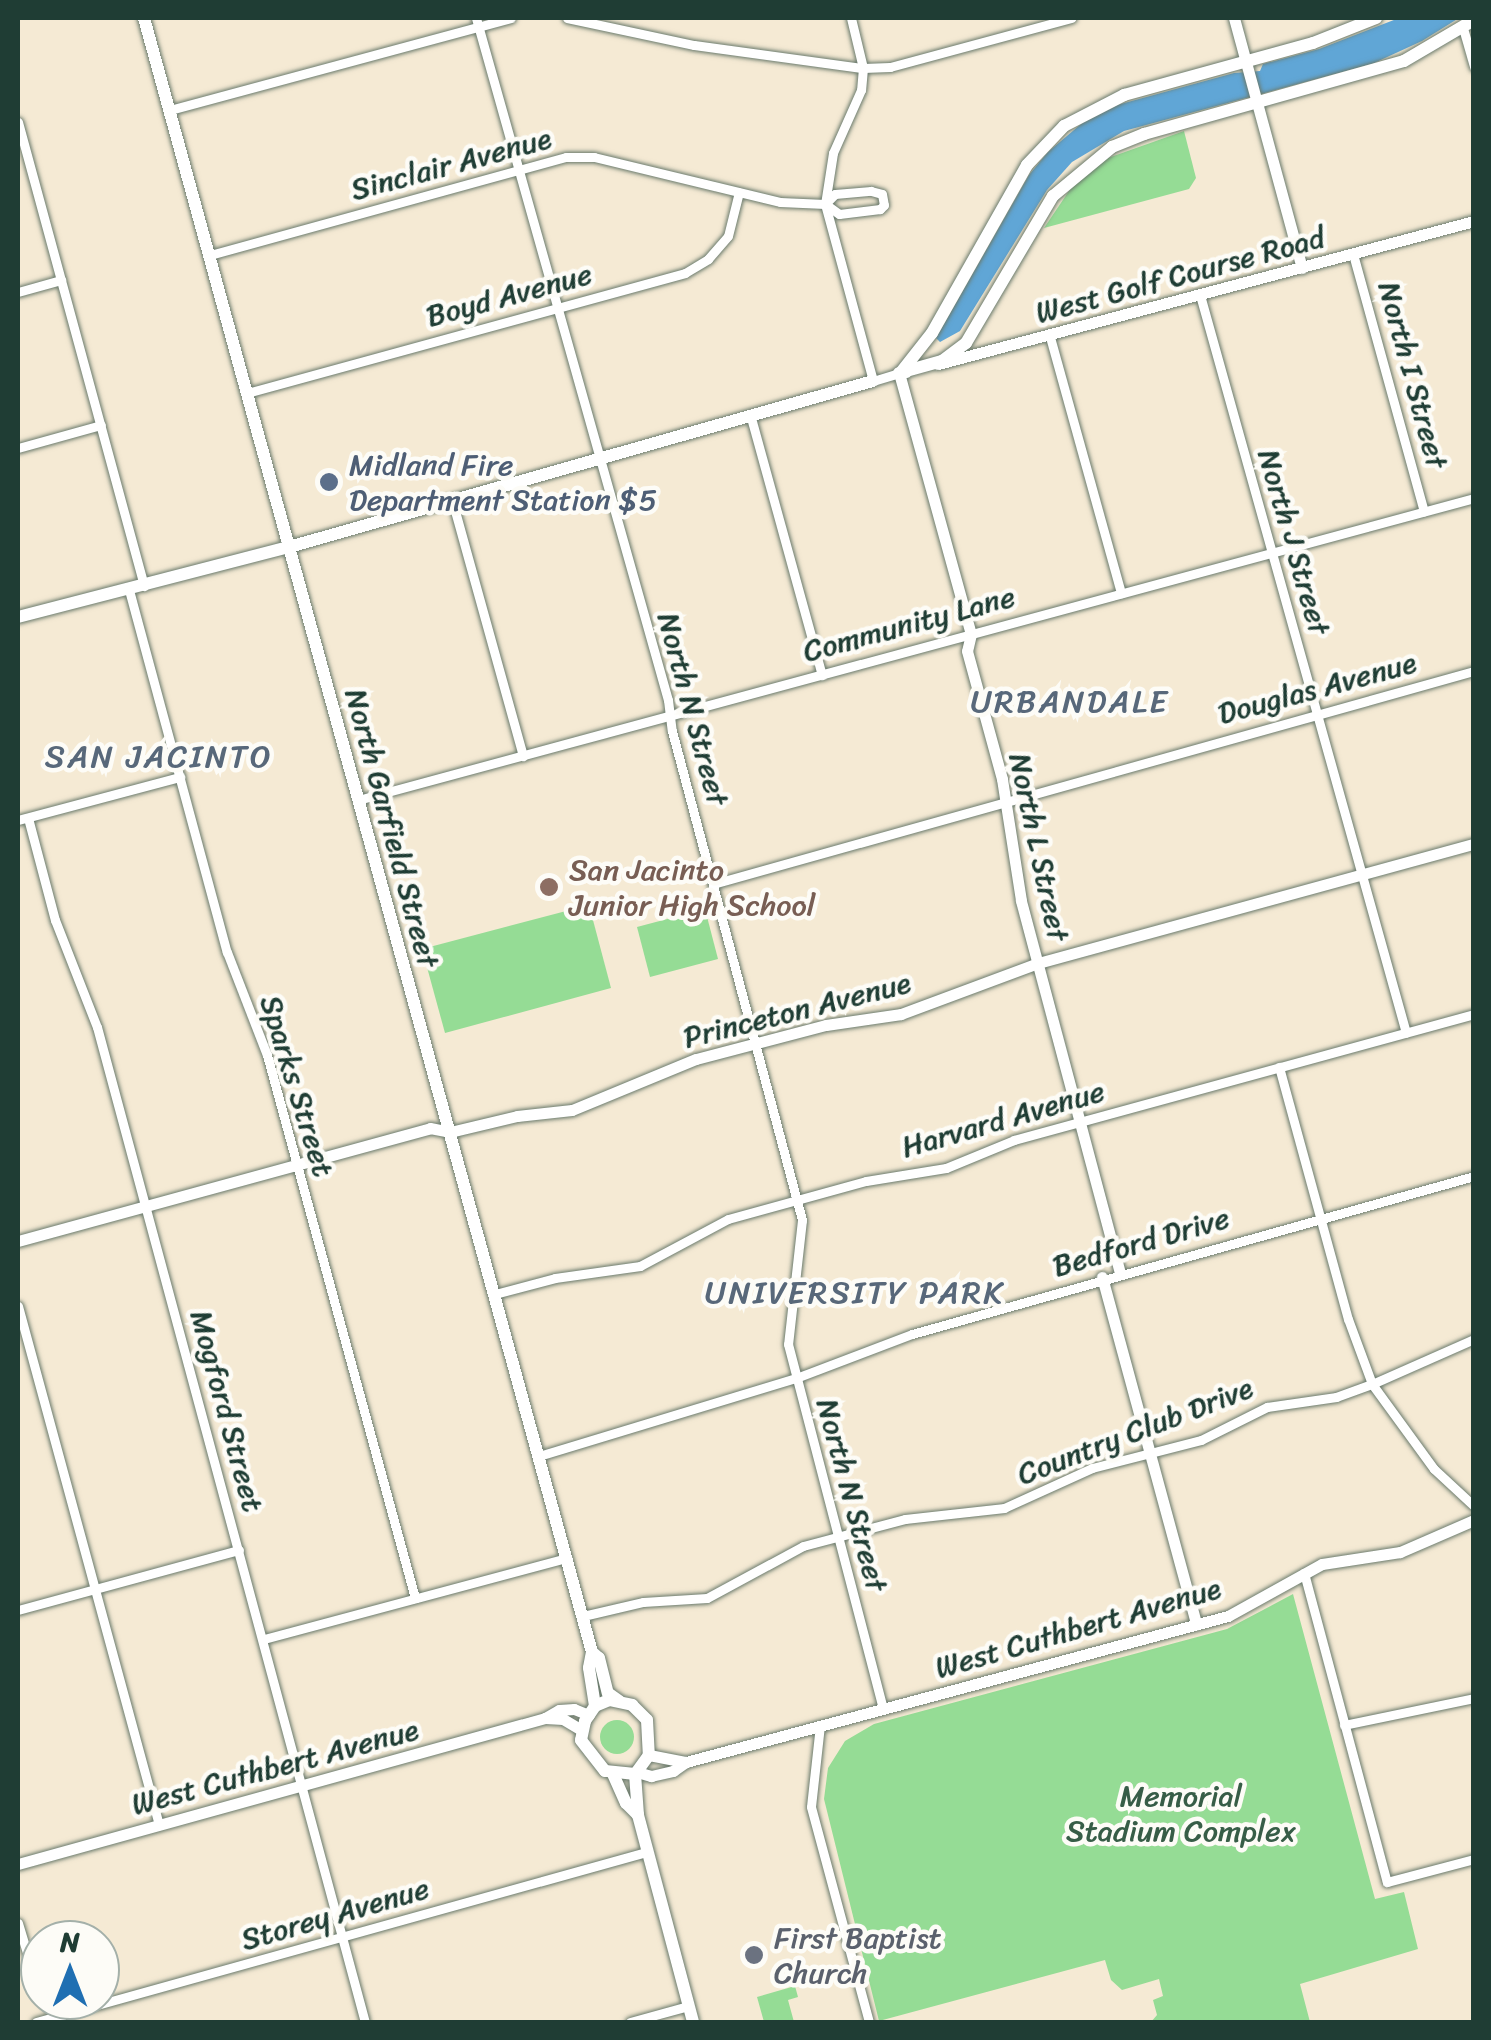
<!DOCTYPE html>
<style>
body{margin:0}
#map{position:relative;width:1491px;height:2040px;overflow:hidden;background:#f5ead4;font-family:Sriracha,sans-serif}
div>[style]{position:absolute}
.green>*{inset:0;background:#95dc95}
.round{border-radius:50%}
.water>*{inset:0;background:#60a6d6}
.roads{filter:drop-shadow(0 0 2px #6a7a6c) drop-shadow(0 0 2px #6a7a6c)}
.minor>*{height:9px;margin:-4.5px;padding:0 4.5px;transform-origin:4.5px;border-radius:4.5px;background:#fff}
.tertiary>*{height:11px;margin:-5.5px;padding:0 5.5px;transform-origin:5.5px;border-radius:5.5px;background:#fff}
.secondary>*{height:12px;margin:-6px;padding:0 6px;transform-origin:6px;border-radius:6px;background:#fff}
.dots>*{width:28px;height:28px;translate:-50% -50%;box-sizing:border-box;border:5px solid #fdfcf7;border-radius:50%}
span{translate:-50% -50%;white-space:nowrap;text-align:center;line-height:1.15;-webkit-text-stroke:9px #fdfcf7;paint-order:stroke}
.street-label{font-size:30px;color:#1f3d34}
.service-label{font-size:30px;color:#4e5e75}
.left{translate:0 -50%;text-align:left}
.education-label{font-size:30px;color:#785e54}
.park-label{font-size:30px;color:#375d47}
.worship-label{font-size:30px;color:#5b616d}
.neighbourhood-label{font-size:32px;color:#58687a;letter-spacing:2.5px}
.frame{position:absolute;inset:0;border:20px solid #1f3d34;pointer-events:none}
.north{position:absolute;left:20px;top:1920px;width:100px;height:100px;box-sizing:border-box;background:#fdfcf7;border:2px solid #a4b0a9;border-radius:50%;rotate:0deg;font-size:28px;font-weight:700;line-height:40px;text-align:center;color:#1f3d34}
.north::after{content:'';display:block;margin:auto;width:35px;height:45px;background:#1f6fb2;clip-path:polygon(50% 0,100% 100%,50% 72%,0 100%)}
</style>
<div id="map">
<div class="green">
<i style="clip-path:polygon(1184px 131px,1196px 178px,1189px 189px,1044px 228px,1071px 188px,1108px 158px)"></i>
<i style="clip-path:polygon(589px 905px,611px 988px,445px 1033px,422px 949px)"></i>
<i style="clip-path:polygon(705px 909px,718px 959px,650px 977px,637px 927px)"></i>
<i style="clip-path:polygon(1293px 1594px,1375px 1899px,1404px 1892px,1418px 1949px,1300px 1984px,1310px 2022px,1151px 2022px,1157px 2015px,1153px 2000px,1163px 1996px,1159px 1979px,1122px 1990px,1111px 1980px,1105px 1960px,879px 2021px,824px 1799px,828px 1768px,845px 1741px,874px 1724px,1227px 1629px)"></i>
<i class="round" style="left:600px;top:1720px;width:34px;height:34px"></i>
<i style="clip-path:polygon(795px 1986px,798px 1997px,788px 2000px,794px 2022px,764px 2022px,757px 1997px)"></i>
</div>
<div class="water">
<i style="clip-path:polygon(1399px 18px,1459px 18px,1422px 41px,1372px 64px,1124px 131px,1072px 162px,1047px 190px,960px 331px,940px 342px,936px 338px,1029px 175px,1048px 152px,1087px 119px,1117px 105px,1234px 73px,1260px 71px,1263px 64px,1319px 49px)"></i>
</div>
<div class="roads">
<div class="minor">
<i style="left:476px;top:18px;width:709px;rotate:74.28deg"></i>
<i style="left:668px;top:700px;width:31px;rotate:83deg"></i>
<i style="left:672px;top:731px;width:506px;rotate:75.11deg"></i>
<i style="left:802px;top:1220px;width:125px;rotate:96.4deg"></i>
<i style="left:788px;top:1344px;width:377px;rotate:75.4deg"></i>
<i style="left:567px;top:18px;width:130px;rotate:12deg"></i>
<i style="left:694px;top:45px;width:171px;rotate:7.8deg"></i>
<i style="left:863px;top:68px;width:27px;rotate:-2deg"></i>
<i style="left:890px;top:67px;width:188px;rotate:-15.1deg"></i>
<i style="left:851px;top:18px;width:51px;rotate:76.5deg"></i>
<i style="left:863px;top:68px;width:22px;rotate:95deg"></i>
<i style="left:861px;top:90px;width:69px;rotate:114deg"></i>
<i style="left:833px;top:153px;width:52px;rotate:98.9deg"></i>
<i style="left:825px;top:204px;width:183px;rotate:74.8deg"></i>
<i style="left:873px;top:381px;width:27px;rotate:-17deg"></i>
<i style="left:1463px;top:28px;width:40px;rotate:74deg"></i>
<i style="left:170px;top:110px;width:353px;rotate:-15.1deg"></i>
<i style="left:18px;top:122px;width:481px;rotate:74.8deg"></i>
<i style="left:871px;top:191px;width:11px;rotate:15deg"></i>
<i style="left:882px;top:194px;width:11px;rotate:80deg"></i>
<i style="left:884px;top:205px;width:6px;rotate:135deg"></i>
<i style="left:880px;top:209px;width:41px;rotate:173deg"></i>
<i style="left:839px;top:214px;width:17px;rotate:-144deg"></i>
<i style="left:825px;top:204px;width:14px;rotate:-45deg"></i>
<i style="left:835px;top:194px;width:36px;rotate:-5deg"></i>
<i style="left:1353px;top:254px;width:267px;rotate:74.6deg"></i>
<i style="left:210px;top:255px;width:369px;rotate:-15.4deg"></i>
<i style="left:566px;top:157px;width:28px"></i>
<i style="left:594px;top:157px;width:191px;rotate:13.6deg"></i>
<i style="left:780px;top:202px;width:45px;rotate:2.5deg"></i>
<i style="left:18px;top:292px;width:45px;rotate:-15.6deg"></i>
<i style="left:1200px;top:295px;width:766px;rotate:74.4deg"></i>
<i style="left:1050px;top:337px;width:266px;rotate:74.5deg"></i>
<i style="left:247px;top:393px;width:454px;rotate:-15.3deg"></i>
<i style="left:685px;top:273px;width:27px;rotate:-31deg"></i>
<i style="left:708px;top:259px;width:30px;rotate:-49deg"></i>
<i style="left:728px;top:236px;width:45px;rotate:-76deg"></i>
<i style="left:750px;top:414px;width:271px;rotate:74.6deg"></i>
<i style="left:18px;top:448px;width:86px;rotate:-15.5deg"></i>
<i style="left:452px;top:500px;width:266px;rotate:74.5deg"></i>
<i style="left:129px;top:590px;width:375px;rotate:74.9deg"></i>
<i style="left:227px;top:952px;width:110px;rotate:68.8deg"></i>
<i style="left:267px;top:1055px;width:563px;rotate:74.75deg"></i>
<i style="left:358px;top:800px;width:1156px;rotate:-15.14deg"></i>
<i style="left:28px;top:818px;width:106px;rotate:75.2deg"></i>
<i style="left:55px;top:920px;width:115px;rotate:68.6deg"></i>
<i style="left:97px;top:1027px;width:1030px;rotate:74.93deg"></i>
<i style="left:18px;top:820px;width:168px;rotate:-14.9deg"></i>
<i style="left:713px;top:884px;width:790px;rotate:-15.64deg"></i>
<i style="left:1279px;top:1067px;width:261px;rotate:74.7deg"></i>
<i style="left:1348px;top:1319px;width:69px;rotate:69.7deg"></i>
<i style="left:1372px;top:1384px;width:105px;rotate:53.9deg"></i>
<i style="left:1434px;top:1469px;width:54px;rotate:42.8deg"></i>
<i style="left:495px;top:1294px;width:62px;rotate:-14.9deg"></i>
<i style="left:555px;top:1278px;width:86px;rotate:-8deg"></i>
<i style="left:640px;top:1266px;width:100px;rotate:-28.1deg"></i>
<i style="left:728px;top:1219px;width:143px;rotate:-15.4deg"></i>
<i style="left:866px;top:1181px;width:81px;rotate:-9.2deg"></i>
<i style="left:946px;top:1168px;width:74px;rotate:-22.4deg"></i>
<i style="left:1014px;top:1140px;width:477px;rotate:-15.3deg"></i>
<i style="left:18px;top:1306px;width:538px;rotate:74.8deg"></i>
<i style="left:539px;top:1456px;width:269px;rotate:-16.9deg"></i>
<i style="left:796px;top:1378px;width:124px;rotate:-20.8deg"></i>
<i style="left:912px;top:1334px;width:584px;rotate:-15.7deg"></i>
<i style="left:1304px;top:1573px;width:320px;rotate:75deg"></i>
<i style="left:1387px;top:1882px;width:90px;rotate:-14.8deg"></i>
<i style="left:18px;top:1610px;width:229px;rotate:-15.2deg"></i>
<i style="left:583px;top:1616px;width:62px;rotate:-13.1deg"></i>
<i style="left:643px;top:1602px;width:64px;rotate:-3.6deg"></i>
<i style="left:707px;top:1598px;width:109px;rotate:-28.4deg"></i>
<i style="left:803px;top:1546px;width:106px;rotate:-14.8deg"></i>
<i style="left:905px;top:1519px;width:100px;rotate:-6.3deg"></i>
<i style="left:1004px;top:1508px;width:97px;rotate:-24.4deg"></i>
<i style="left:1092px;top:1468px;width:113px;rotate:-14.4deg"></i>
<i style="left:1201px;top:1440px;width:74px;rotate:-26.6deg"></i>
<i style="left:1267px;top:1407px;width:70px;rotate:-8.2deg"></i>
<i style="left:1336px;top:1397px;width:38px;rotate:-20deg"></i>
<i style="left:1372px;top:1384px;width:111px;rotate:-23.8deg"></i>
<i style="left:264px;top:1639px;width:314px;rotate:-15deg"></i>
<i style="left:820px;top:1725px;width:82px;rotate:96.3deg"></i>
<i style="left:811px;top:1807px;width:223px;rotate:74.9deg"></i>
<i style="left:1344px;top:1725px;width:133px;rotate:-11.7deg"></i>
<i style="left:18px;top:1923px;width:76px;rotate:73.2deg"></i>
<i style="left:43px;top:2000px;width:29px;rotate:49deg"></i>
<i style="left:36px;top:2022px;width:633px;rotate:-15.57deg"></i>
<i style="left:630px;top:2022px;width:60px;rotate:-15.4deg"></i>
</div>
<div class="tertiary">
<i style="left:1234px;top:18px;width:259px;rotate:74.8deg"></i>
<i style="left:938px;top:364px;width:555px;rotate:-14.94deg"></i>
<i style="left:906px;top:372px;width:7px;rotate:172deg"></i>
<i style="left:899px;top:373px;width:271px;rotate:74.6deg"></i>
<i style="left:971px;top:634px;width:17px;rotate:103deg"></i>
<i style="left:967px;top:651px;width:133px;rotate:74.7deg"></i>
<i style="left:1002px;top:779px;width:123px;rotate:81.1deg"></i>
<i style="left:1021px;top:901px;width:385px;rotate:75.1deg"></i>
<i style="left:18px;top:1241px;width:427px;rotate:-15.3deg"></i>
<i style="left:430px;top:1128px;width:20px;rotate:11deg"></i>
<i style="left:450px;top:1132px;width:69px;rotate:-13.4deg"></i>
<i style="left:517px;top:1116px;width:55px;rotate:-6.2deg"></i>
<i style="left:572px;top:1110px;width:134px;rotate:-22.4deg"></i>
<i style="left:696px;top:1059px;width:134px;rotate:-14.7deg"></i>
<i style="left:826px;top:1025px;width:76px;rotate:-8.3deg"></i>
<i style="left:901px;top:1014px;width:146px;rotate:-20.4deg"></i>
<i style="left:1038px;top:963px;width:452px;rotate:-15.3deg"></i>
<i style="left:1102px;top:1277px;width:360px;rotate:74.8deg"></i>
<i style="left:545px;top:1718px;width:18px;rotate:3deg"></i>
<i style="left:563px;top:1719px;width:21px;rotate:31deg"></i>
<i style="left:649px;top:1755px;width:38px;rotate:11deg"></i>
<i style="left:637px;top:1772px;width:15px;rotate:16deg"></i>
<i style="left:651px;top:1776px;width:23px;rotate:-13deg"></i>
<i style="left:673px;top:1771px;width:16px;rotate:-35deg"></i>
<i style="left:686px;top:1762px;width:561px;rotate:-15.08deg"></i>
<i style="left:1228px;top:1616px;width:107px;rotate:-29deg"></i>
<i style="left:1322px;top:1564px;width:79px;rotate:-8.7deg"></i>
<i style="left:1400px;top:1552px;width:81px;rotate:-23.4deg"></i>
<i style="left:18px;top:1864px;width:547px;rotate:-15.48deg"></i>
<i style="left:545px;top:1718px;width:16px;rotate:-30deg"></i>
<i style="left:559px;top:1710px;width:15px;rotate:-4deg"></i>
<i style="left:574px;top:1709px;width:16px;rotate:22deg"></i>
</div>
<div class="secondary">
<i style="left:144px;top:18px;width:1694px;rotate:74.67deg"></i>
<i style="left:592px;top:1652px;width:9px;rotate:41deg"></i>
<i style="left:599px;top:1658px;width:36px;rotate:76deg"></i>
<i style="left:608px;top:1693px;width:14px;rotate:36deg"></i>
<i style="left:902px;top:371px;width:48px;rotate:-51.7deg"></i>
<i style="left:932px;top:333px;width:193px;rotate:-60.5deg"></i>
<i style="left:1027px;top:165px;width:54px;rotate:-46.5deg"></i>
<i style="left:1064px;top:126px;width:68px;rotate:-27.3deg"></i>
<i style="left:1124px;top:95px;width:196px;rotate:-15.4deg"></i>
<i style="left:1313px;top:43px;width:68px;rotate:-21.6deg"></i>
<i style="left:899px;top:373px;width:45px;rotate:-15.6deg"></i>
<i style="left:942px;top:361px;width:30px;rotate:-37deg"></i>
<i style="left:966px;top:343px;width:171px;rotate:-59.4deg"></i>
<i style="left:1053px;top:196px;width:77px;rotate:-39.7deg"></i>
<i style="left:1112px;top:147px;width:35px;rotate:-22deg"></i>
<i style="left:1144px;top:134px;width:270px;rotate:-15.7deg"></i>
<i style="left:1404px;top:61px;width:81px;rotate:-30.4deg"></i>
<i style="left:18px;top:617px;width:280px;rotate:-14.5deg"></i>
<i style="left:289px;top:547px;width:607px;rotate:-15.87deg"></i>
<i style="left:592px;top:1652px;width:16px;rotate:101deg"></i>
<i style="left:589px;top:1668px;width:38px;rotate:81deg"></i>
<i style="left:609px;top:1700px;width:24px;rotate:12deg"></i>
<i style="left:632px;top:1705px;width:21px;rotate:45deg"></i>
<i style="left:647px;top:1720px;width:35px;rotate:87deg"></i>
<i style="left:649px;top:1755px;width:24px;rotate:126deg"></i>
<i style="left:635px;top:1774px;width:30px;rotate:-174deg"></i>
<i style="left:605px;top:1771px;width:39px;rotate:-128deg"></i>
<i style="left:581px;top:1740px;width:19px;rotate:-78deg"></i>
<i style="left:585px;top:1721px;width:18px;rotate:-56deg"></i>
<i style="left:595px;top:1706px;width:15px;rotate:-23deg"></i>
<i style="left:613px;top:1774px;width:32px;rotate:66deg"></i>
<i style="left:626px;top:1803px;width:17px;rotate:45deg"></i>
<i style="left:635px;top:1774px;width:41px;rotate:85.8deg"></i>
<i style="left:638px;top:1815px;width:214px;rotate:75.1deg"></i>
</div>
</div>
<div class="dots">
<i style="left:329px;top:482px;background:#5c6f8a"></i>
<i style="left:549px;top:887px;background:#8d6e63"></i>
<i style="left:754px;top:1955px;background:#6b7280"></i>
</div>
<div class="street-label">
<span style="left:451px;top:164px;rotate:-15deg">Sinclair Avenue</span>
<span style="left:1180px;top:275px;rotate:-15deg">West Golf Course Road</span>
<span style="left:509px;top:295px;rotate:-15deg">Boyd Avenue</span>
<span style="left:1413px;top:375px;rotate:75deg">North I Street</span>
<span style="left:1294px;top:542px;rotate:74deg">North J Street</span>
<span style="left:909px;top:624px;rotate:-15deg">Community Lane</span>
<span style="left:1317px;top:688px;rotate:-15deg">Douglas Avenue</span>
<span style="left:693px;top:709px;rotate:75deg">North N Street</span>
<span style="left:392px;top:828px;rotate:75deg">North Garfield Street</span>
<span style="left:1039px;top:847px;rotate:78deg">North L Street</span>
<span style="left:797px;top:1010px;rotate:-14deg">Princeton Avenue</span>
<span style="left:297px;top:1086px;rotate:73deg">Sparks Street</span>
<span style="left:1003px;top:1119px;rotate:-16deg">Harvard Avenue</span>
<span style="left:1141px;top:1242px;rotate:-16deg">Bedford Drive</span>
<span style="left:227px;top:1411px;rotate:75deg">Mogford Street</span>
<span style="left:1135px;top:1431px;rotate:-21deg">Country Club Drive</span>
<span style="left:852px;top:1495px;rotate:75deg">North N Street</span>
<span style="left:1078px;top:1628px;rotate:-16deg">West Cuthbert Avenue</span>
<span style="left:275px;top:1767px;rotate:-15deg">West Cuthbert Avenue</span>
<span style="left:335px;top:1914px;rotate:-16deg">Storey Avenue</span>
</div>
<div class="service-label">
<span class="left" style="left:349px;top:482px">Midland Fire<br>Department Station $5</span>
</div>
<div class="education-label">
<span class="left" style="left:569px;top:887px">San Jacinto<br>Junior High School</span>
</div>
<div class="park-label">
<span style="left:1181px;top:1813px">Memorial<br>Stadium Complex</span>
</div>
<div class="worship-label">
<span class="left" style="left:774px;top:1955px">First Baptist<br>Church</span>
</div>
<div class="neighbourhood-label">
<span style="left:1070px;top:702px">URBANDALE</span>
<span style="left:159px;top:757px">SAN JACINTO</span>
<span style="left:855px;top:1293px">UNIVERSITY PARK</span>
</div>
<div class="frame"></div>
<div class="north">N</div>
</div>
